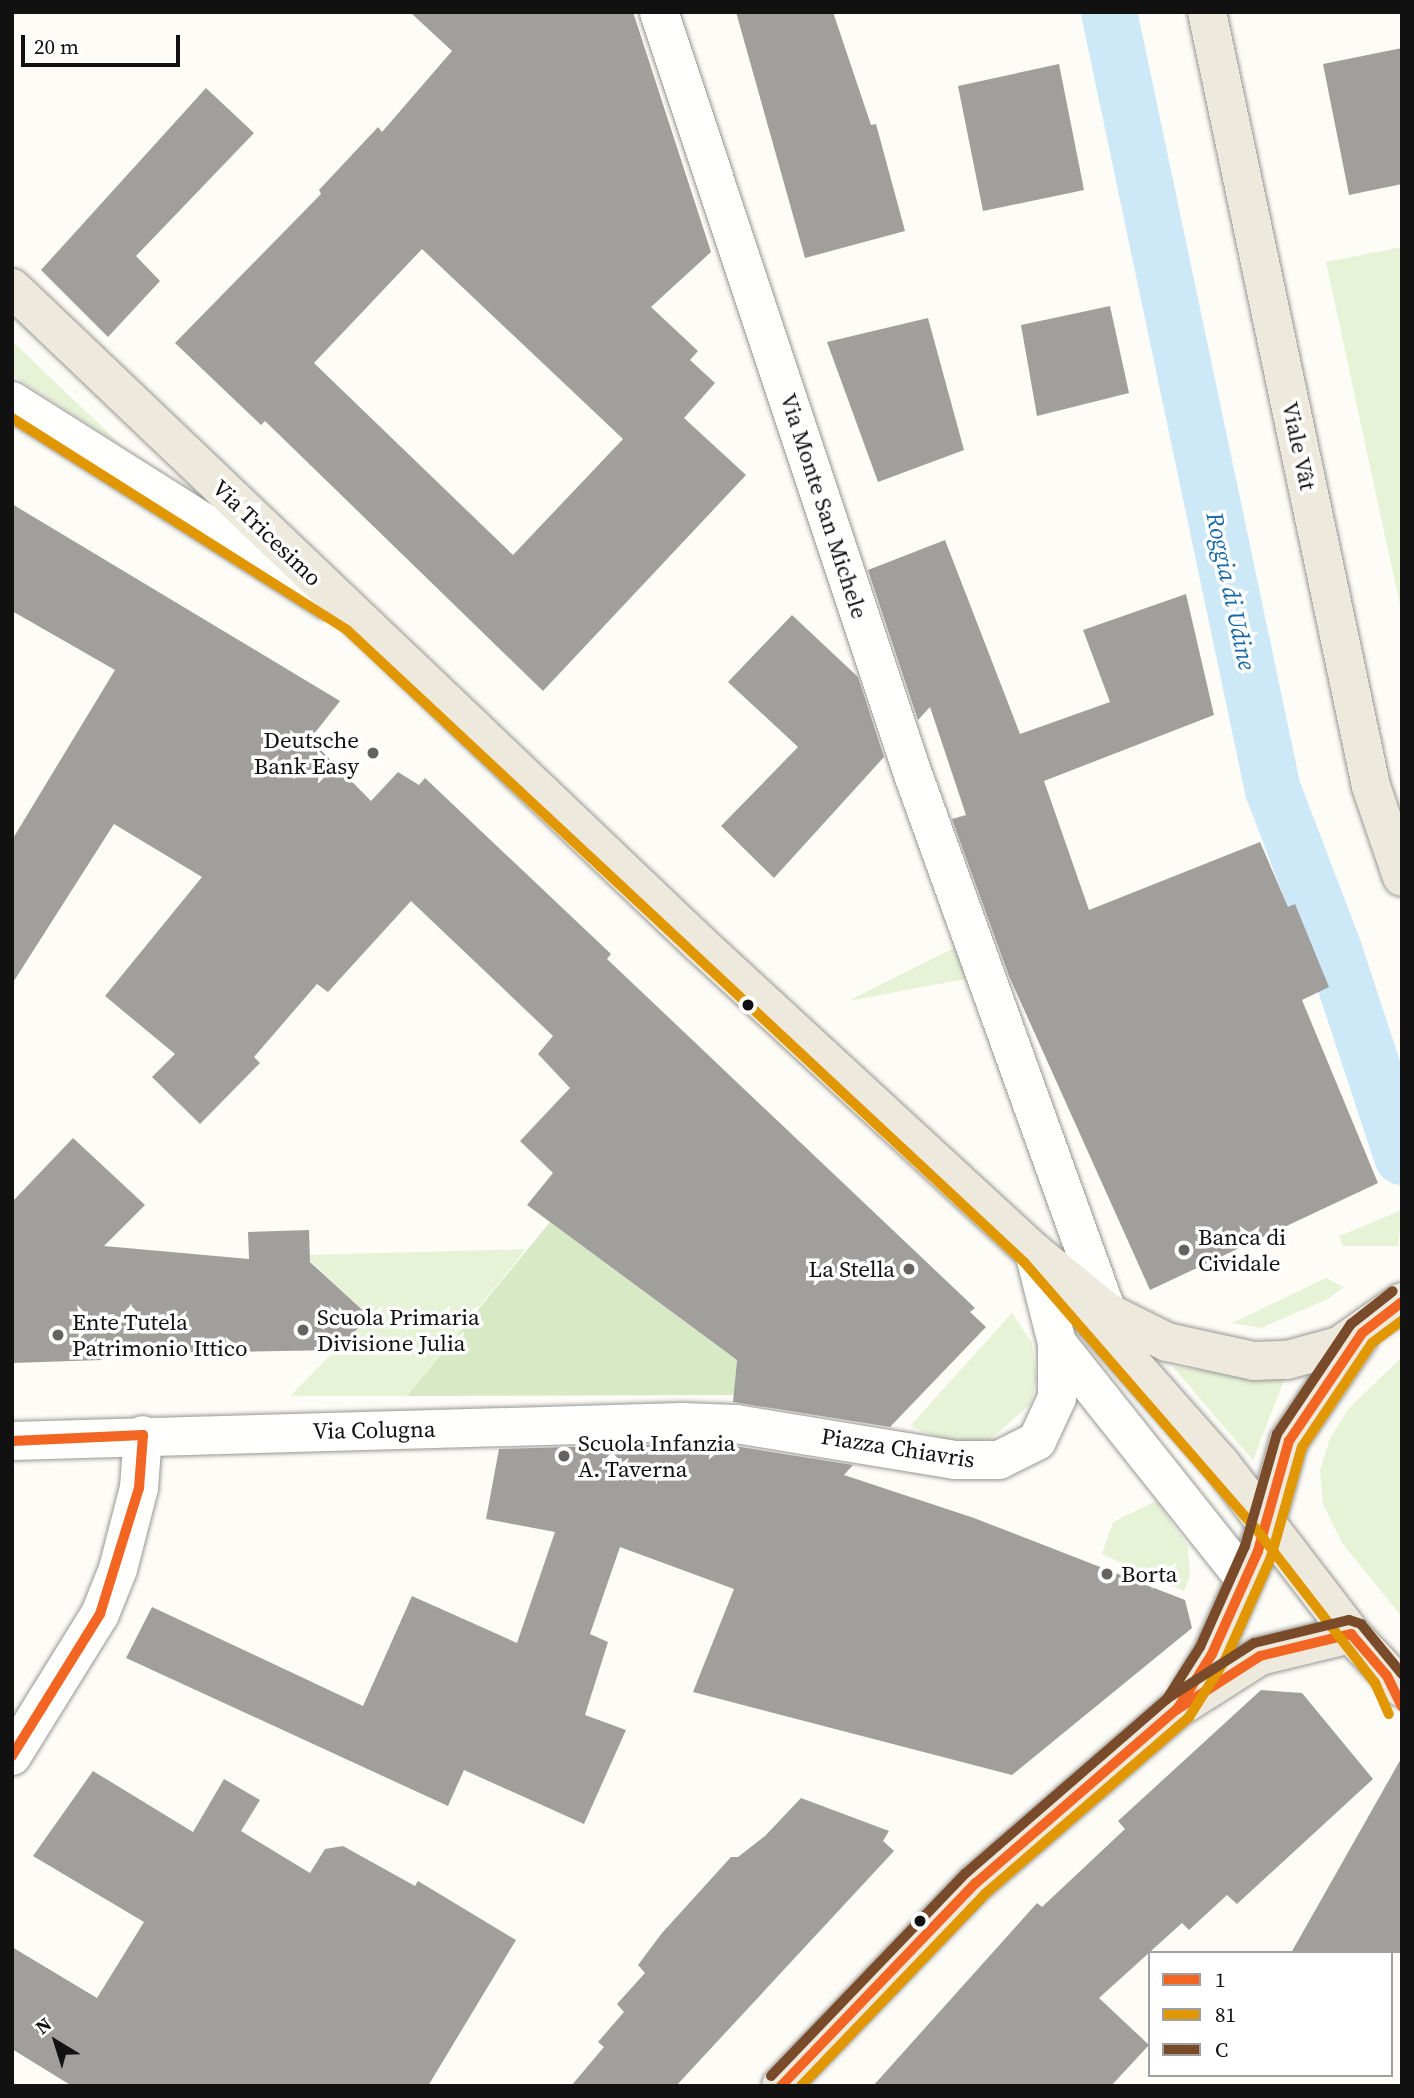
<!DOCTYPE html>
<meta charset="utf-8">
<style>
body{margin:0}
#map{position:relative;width:1414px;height:2098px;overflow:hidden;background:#fdfcf7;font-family:"Source Serif 4",serif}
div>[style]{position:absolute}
.green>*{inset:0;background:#e7f3d7}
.forest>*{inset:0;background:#d8eac5}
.canal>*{height:56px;margin:-28px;padding:0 28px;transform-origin:28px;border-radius:28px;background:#cde8f7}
.building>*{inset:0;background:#a19f9c}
.roads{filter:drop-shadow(0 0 2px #979795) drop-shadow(0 0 2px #979795)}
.minor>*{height:38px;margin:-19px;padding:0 19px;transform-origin:19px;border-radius:19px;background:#fffffe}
.major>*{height:38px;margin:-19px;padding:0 19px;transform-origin:19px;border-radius:19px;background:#ede9dc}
.bus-1>*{height:10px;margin:-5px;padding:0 5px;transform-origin:5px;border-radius:5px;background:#f26522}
.bus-2>*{height:10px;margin:-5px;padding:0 5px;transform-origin:5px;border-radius:5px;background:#e09702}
.bus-3>*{height:10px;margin:-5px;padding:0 5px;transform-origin:5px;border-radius:5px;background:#7a4b2a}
.dots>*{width:19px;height:19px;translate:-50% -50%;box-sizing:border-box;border:4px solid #fff;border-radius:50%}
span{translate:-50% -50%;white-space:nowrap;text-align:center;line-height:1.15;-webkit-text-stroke:7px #fff;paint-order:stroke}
.street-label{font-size:23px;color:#111}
.poi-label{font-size:23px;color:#111}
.right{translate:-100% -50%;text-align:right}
.left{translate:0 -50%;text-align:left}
.water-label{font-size:24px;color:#1768a6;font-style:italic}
.frame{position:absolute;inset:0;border:14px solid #111;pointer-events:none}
.legend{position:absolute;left:1148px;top:1951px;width:245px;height:126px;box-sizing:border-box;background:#fff;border:2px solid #a0a0a0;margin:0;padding:9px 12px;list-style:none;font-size:21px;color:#111}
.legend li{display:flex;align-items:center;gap:14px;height:35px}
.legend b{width:35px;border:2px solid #a0a0a0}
.north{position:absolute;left:21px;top:2007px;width:70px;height:70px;-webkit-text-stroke:5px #fff;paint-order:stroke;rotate:322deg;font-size:19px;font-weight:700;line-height:28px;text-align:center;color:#111}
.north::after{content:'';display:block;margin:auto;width:24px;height:32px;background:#111;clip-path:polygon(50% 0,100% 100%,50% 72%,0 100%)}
.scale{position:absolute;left:21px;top:35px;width:159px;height:32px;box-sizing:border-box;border:4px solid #111;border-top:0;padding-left:9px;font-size:21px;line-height:24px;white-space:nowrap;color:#111;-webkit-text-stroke:5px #fff;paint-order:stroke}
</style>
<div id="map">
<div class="green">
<i style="clip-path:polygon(1402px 247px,1402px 615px,1326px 262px)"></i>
<i style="clip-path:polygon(12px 341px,121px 445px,12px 375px)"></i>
<i style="clip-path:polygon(960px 945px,971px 978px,848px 1001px)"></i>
<i style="clip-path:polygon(1402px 1210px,1398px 1246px,1343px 1246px,1339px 1236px)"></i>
<i style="clip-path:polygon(526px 1249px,407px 1396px,290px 1396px,369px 1316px,304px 1255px)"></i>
<i style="clip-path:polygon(1326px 1278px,1344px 1287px,1328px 1299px,1261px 1328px,1232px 1323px)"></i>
<i style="clip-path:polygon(1012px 1313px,1032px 1343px,1036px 1379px,1031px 1404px,987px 1442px,947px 1441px,910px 1426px)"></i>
<i style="clip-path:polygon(1402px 1357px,1402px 1617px,1342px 1543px,1323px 1504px,1320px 1470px,1330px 1438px,1349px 1408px)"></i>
<i style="clip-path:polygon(1173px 1367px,1284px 1380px,1253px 1460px,1237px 1442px)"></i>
<i style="clip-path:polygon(1156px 1501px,1188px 1546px,1190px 1577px,1184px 1591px,1102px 1554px,1113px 1522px)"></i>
</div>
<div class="forest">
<i style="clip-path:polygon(550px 1222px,737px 1360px,734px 1395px,407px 1396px)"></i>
</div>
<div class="canal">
<i style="left:1109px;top:12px;width:795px;rotate:78.1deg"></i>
<i style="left:1273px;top:790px;width:171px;rotate:69.1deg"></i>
<i style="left:1334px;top:950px;width:218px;rotate:71.8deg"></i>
</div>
<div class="building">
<i style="clip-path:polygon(evenodd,410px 12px,633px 12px,711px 252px,651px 307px,698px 351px,690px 360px,715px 383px,684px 418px,746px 475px,543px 691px,265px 421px,261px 425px,175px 343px,321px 194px,319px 190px,378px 127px,382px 132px,452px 51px,410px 12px,422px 249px,623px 439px,513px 555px,314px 363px,422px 249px)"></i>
<i style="clip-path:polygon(736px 12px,833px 12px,871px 125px,876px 124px,905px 231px,805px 258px)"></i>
<i style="clip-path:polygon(1402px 48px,1402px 184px,1349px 195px,1323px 64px)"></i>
<i style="clip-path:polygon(1059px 64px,1084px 190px,983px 211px,958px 86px)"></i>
<i style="clip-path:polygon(206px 88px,254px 133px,136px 256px,160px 281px,108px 337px,41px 270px)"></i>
<i style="clip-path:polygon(1110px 306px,1129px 393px,1037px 416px,1021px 325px)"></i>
<i style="clip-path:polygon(928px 318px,964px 450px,878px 482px,827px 342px)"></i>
<i style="clip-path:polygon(12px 504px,340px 701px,310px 739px,371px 801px,398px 772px,419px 785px,425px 778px,611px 954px,607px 959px,975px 1308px,970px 1312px,986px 1327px,890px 1427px,733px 1402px,737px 1360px,527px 1205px,553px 1173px,520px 1141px,570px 1088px,538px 1054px,553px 1036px,411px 901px,328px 992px,317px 984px,254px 1057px,260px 1063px,200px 1124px,152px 1077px,175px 1054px,105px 996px,202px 877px,114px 824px,12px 984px,12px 840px,115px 670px,12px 611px)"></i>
<i style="clip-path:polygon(945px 540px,1020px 734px,1110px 702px,1083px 630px,1186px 594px,1214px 715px,1044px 781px,1089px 910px,1260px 842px,1288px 907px,1295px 904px,1329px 987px,1302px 1000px,1378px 1183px,1150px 1290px,1009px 976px,952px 819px,966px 815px,930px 707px,918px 720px,868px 570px)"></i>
<i style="clip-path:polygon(792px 615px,858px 677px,884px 757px,774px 878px,721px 826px,798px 747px,728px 682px)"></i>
<i style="clip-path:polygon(73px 1138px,145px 1205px,104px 1246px,249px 1259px,248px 1232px,309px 1230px,310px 1262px,369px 1316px,338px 1350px,102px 1354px,102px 1360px,12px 1363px,12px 1202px)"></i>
<i style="clip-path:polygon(641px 1445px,734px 1446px,853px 1465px,844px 1475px,974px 1518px,1185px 1600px,1192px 1628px,1012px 1775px,693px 1692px,734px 1589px,620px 1547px,590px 1634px,608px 1642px,585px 1715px,626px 1730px,584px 1824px,464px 1770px,448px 1806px,126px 1658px,152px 1607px,363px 1706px,412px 1596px,517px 1643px,555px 1532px,486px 1519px,499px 1449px)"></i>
<i style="clip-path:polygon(1261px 1690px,1302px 1693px,1373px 1779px,1237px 1904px,1227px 1895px,1189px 1930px,1182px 1923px,1099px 1998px,1149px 2045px,1111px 2086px,873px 2086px,1037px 1903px,1042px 1907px,1125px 1829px,1118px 1821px)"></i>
<i style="clip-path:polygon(1402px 1757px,1402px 1953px,1291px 1953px)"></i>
<i style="clip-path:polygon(93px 1771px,193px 1832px,224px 1779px,260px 1800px,241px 1831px,310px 1873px,325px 1849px,343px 1846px,415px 1886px,418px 1881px,516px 1940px,428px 2086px,72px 2086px,12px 2049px,12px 1947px,97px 1998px,144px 1922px,33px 1856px)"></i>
<i style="clip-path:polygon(801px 1798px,889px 1831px,883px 1841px,894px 1851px,676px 2086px,571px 2086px,604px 2047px,598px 2042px,624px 2012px,617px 2004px,645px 1973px,638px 1965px,662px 1933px,731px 1857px,738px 1857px,765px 1836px)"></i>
</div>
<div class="roads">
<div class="minor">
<i style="left:659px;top:12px;width:806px;rotate:71.57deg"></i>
<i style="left:914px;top:777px;width:569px;rotate:70.16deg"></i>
<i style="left:12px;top:401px;width:373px;rotate:32.3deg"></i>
<i style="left:1057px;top:1343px;width:302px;rotate:51.5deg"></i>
<i style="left:12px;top:1441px;width:670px;rotate:-1.62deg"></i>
<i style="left:682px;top:1422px;width:54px;rotate:2.1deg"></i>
<i style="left:736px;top:1424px;width:222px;rotate:9.3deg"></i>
<i style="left:955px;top:1460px;width:44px"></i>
<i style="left:999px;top:1460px;width:42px;rotate:-26.6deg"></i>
<i style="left:1037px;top:1441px;width:47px;rotate:-65.1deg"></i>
<i style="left:1057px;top:1398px;width:55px;rotate:-90deg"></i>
<i style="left:1057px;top:1343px;width:94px;rotate:-104.2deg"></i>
<i style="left:12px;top:1756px;width:167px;rotate:-58.2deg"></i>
<i style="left:100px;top:1614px;width:48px;rotate:-68.2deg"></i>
<i style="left:118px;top:1569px;width:84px;rotate:-75.5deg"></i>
<i style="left:139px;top:1488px;width:53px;rotate:-85.7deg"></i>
</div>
<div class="major">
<i style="left:1207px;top:12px;width:791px;rotate:78.04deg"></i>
<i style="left:1371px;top:786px;width:96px;rotate:71.2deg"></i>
<i style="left:12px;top:288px;width:951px;rotate:43.64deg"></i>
<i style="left:700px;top:944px;width:454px;rotate:42.7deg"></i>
<i style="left:1034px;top:1252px;width:94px;rotate:39.4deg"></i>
<i style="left:1107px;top:1312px;width:67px;rotate:26.6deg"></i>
<i style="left:1167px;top:1342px;width:89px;rotate:12.3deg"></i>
<i style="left:1254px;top:1361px;width:33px;rotate:-2deg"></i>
<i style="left:1287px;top:1360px;width:54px;rotate:-15.1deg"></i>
<i style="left:1339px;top:1346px;width:77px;rotate:-34.9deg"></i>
<i style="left:1084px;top:1309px;width:205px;rotate:48.6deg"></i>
<i style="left:1220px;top:1463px;width:215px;rotate:52.5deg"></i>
<i style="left:1351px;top:1634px;width:74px;rotate:46.6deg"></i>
<i style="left:1189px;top:1692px;width:44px;rotate:-58.8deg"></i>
<i style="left:1212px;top:1654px;width:113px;rotate:-65.9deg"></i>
<i style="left:1258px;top:1551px;width:114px;rotate:-74.3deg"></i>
<i style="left:1289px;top:1441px;width:130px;rotate:-55.9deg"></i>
<i style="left:781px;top:2086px;width:281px;rotate:-46.2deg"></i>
<i style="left:976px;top:1883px;width:267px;rotate:-40.9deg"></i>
<i style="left:1178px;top:1708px;width:97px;rotate:-32.4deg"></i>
<i style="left:1260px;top:1656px;width:94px;rotate:-13.6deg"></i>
</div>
</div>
<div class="bus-1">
<i style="left:12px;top:1441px;width:131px;rotate:-2.6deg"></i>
<i style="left:143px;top:1435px;width:53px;rotate:94.3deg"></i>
<i style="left:139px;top:1488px;width:132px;rotate:107.2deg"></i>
<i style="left:100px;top:1614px;width:167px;rotate:121.8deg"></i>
<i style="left:1351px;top:1634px;width:55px;rotate:49.4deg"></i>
<i style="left:1387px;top:1676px;width:34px;rotate:64deg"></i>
<i style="left:1176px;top:1710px;width:100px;rotate:-32.7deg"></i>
<i style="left:1260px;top:1656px;width:94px;rotate:-13.6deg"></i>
<i style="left:781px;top:2086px;width:281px;rotate:-46.2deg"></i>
<i style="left:976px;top:1883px;width:267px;rotate:-40.9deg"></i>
<i style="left:1178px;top:1708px;width:64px;rotate:-57.8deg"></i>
<i style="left:1212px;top:1654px;width:113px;rotate:-65.9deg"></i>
<i style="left:1258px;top:1551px;width:114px;rotate:-74.3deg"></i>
<i style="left:1289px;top:1441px;width:130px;rotate:-55.9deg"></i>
<i style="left:1362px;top:1333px;width:51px;rotate:-37.8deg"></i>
</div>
<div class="bus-2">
<i style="left:12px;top:418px;width:396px;rotate:32.3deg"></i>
<i style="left:347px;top:630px;width:926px;rotate:43.03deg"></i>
<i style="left:1024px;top:1262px;width:354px;rotate:49deg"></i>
<i style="left:1256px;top:1529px;width:195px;rotate:52.3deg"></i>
<i style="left:1375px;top:1683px;width:34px;rotate:66deg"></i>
<i style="left:801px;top:2086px;width:267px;rotate:-46.2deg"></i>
<i style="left:986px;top:1893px;width:269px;rotate:-40.9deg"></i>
<i style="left:1189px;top:1717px;width:67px;rotate:-57.7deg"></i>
<i style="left:1225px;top:1660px;width:113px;rotate:-65.9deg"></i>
<i style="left:1271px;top:1557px;width:114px;rotate:-74.3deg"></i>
<i style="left:1302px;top:1447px;width:125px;rotate:-56.1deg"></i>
<i style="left:1372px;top:1343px;width:38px;rotate:-37deg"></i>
</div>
<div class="bus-3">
<i style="left:1168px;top:1698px;width:102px;rotate:-32.6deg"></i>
<i style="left:1254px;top:1643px;width:98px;rotate:-13.6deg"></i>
<i style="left:1349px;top:1620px;width:13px;rotate:18deg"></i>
<i style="left:1361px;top:1624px;width:65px;rotate:50.6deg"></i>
<i style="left:771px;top:2076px;width:281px;rotate:-46.2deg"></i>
<i style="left:966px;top:1873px;width:266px;rotate:-40.9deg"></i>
<i style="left:1167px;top:1699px;width:62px;rotate:-57.6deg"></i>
<i style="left:1200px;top:1647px;width:111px;rotate:-66deg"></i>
<i style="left:1245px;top:1546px;width:116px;rotate:-74.1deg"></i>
<i style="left:1277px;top:1434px;width:133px;rotate:-56.1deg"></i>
<i style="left:1351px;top:1324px;width:53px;rotate:-38.2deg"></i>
</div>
<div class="dots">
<i style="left:373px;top:753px;background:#646362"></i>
<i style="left:748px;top:1005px;background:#111"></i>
<i style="left:1184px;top:1250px;background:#646362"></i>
<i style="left:909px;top:1269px;background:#646362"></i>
<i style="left:303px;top:1330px;background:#646362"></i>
<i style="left:58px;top:1335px;background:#646362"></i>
<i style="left:564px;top:1456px;background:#646362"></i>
<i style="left:1107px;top:1574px;background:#646362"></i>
<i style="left:920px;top:1921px;background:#111"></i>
</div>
<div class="street-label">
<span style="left:1299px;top:446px;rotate:78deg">Viale Vât</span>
<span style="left:824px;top:506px;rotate:72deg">Via Monte San Michele</span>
<span style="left:267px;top:533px;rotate:44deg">Via Tricesimo</span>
<span style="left:374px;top:1430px;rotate:-1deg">Via Colugna</span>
<span style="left:898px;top:1448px;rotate:9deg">Piazza Chiavris</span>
</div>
<div class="poi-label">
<span class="right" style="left:359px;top:753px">Deutsche<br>Bank Easy</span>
<span class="left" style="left:1198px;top:1250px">Banca di<br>Cividale</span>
<span class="right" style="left:895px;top:1269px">La Stella</span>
<span class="left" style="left:317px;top:1330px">Scuola Primaria<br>Divisione Julia</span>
<span class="left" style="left:72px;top:1335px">Ente Tutela<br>Patrimonio Ittico</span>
<span class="left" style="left:578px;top:1456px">Scuola Infanzia<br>A. Taverna</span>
<span class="left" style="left:1121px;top:1574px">Borta</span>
</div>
<div class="water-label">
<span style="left:1231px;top:591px;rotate:78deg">Roggia di Udine</span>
</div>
<div class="frame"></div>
<ul class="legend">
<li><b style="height:9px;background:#f26522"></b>1</li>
<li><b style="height:9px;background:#e09702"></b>81</li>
<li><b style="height:9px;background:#7a4b2a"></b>C</li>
</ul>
<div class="north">N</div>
<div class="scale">20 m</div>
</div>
